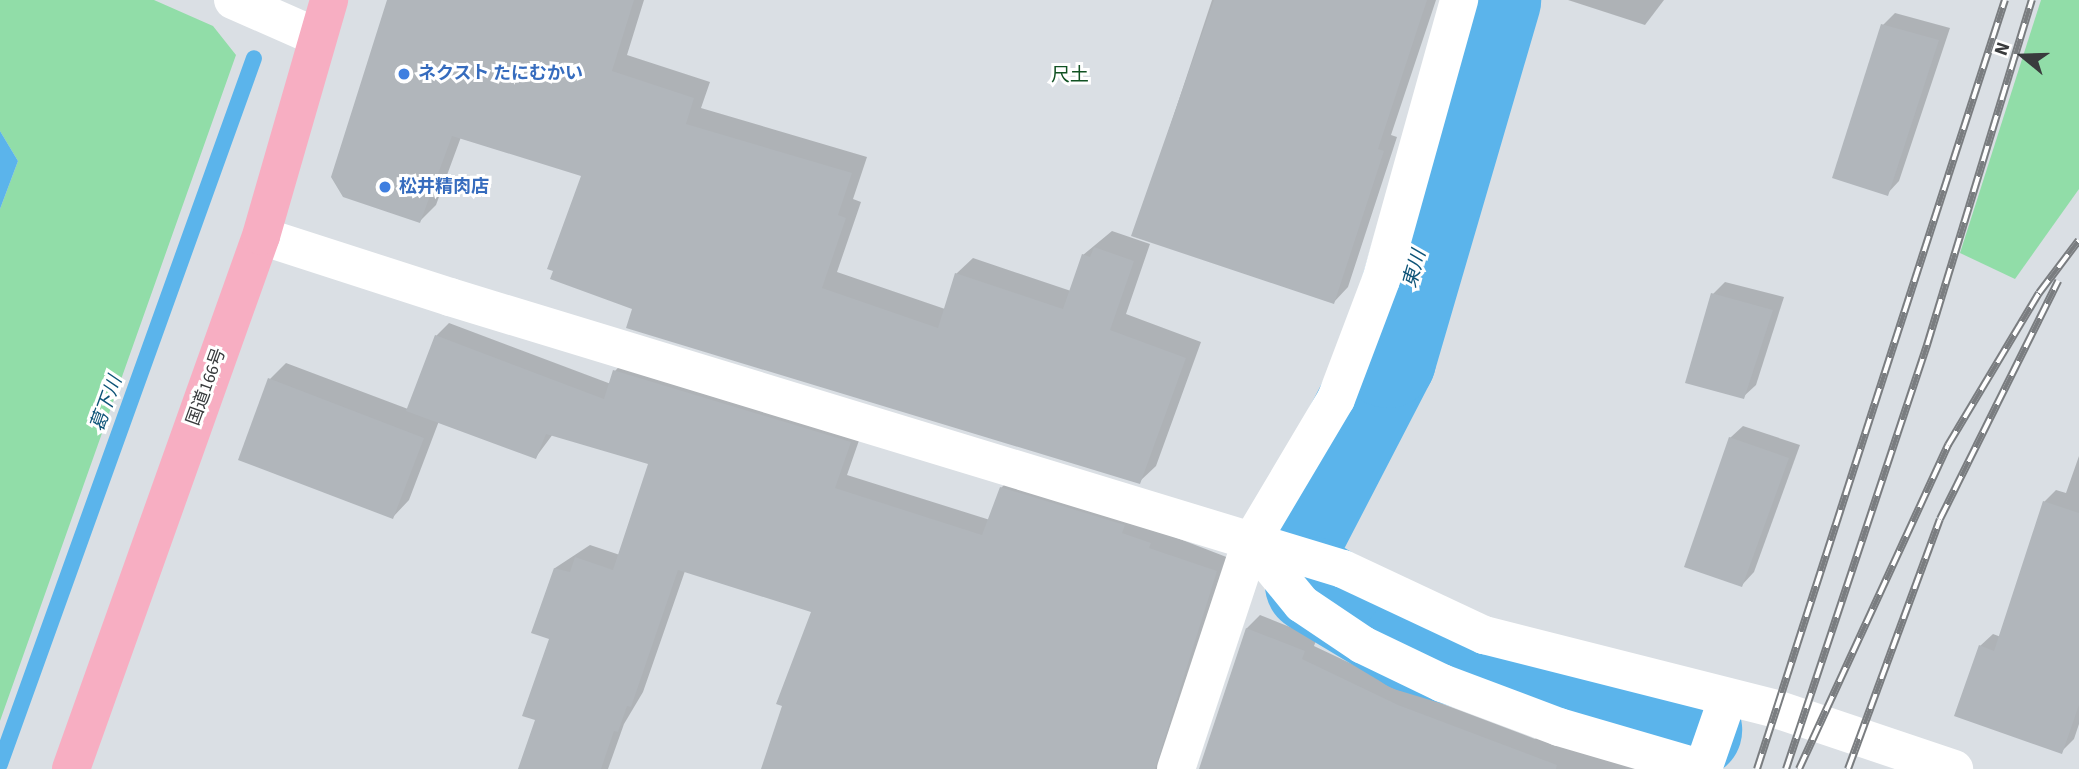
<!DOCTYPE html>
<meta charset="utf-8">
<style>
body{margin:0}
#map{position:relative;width:2079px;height:769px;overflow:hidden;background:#dadfe4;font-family:"Source Sans 3","Noto Sans JP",sans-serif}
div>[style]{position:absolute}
.green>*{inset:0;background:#91dda8}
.water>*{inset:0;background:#5bb4eb}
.shadow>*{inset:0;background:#0003}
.stream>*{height:16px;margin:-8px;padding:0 8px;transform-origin:8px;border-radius:8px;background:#5bb4eb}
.river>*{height:96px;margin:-48px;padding:0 48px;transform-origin:48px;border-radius:48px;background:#5bb4eb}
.building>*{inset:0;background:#b1b6bb}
.street>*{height:38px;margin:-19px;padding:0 19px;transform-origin:19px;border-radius:19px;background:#fff}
.highway>*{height:38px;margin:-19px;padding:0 19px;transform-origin:19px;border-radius:19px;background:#f7aec2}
.rail>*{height:8px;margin-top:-4px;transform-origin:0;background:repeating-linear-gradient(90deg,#fff 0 16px,#7a7d80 0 32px);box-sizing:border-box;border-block:2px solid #7a7d80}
.dots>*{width:19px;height:19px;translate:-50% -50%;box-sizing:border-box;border:4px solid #fff;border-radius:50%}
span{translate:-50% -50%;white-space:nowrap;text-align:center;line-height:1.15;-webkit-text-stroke:6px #fff;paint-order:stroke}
.shop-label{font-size:18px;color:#366cbe;font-weight:700}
.left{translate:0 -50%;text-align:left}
.street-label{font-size:18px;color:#393b3d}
.neighbourhood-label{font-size:19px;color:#115223}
.water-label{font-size:19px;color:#0e5478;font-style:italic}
.north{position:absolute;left:1988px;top:21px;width:70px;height:70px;-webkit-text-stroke:5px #fff;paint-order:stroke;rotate:289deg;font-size:19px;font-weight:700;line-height:28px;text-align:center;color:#393b3d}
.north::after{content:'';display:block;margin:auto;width:24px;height:32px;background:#393b3d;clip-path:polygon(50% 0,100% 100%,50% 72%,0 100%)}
</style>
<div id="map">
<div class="green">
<i style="clip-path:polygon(0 0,154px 0,213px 26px,236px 55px,0 721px,0 209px,18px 161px,0 131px)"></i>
<i style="clip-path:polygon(2041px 0,2079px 0,2079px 189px,2015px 279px,1960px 253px)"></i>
</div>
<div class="water">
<i style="clip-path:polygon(0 131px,18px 161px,0 209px)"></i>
</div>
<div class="shadow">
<i style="clip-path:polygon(389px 0,644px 0,627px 55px,710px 82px,701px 108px,867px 157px,853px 199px,861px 202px,837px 272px,945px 309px,956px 274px,973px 258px,1071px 291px,1083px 255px,1112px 231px,1150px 244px,1126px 314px,1201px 342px,1156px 466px,1139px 482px,634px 308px,583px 175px,461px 137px,436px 205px,420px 221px)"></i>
<i style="clip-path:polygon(1212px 0,1436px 0,1391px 135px,1397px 137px,1348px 287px,1334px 302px,1134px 235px)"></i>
<i style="clip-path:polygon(1568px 0,1664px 0,1645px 25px)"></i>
<i style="clip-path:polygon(1895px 13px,1950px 28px,1899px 181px,1887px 194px,1883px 25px)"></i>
<i style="clip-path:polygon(1725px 282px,1784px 297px,1756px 385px,1743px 397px,1713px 294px)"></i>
<i style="clip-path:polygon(449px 323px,611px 384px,615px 371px,628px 357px,863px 429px,847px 475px,990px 520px,1001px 488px,1014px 475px,1229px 558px,1175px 769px,765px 769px,814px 611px,685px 571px,643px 692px,624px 724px,608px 769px,546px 769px,537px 719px,551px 638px,555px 568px,590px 545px,620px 555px,651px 463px,553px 434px,536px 457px,439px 421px,409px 500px,393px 517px,270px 379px,286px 363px,408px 409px,436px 336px)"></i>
<i style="clip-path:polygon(1743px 426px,1800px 445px,1754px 572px,1742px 585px,1730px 438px)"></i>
<i style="clip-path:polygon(2079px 456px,2079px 724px,2074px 739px,2061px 752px,1980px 646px,1993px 634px,2001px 637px,2044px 502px,2056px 490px,2066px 493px)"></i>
<i style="clip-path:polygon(1260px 615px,1317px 638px,1314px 646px,1411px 692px,1535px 739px,1546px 728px,1637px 769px,1201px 769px,1247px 628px)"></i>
</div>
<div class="stream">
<i style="left:0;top:764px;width:750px;rotate:-70.21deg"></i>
</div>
<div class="river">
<i style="left:1303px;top:524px;width:185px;rotate:-62.6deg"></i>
<i style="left:1388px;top:360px;width:375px;rotate:-73.7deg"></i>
<i style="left:1313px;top:585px;width:114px;rotate:31deg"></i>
<i style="left:1411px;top:644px;width:296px;rotate:16.9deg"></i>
</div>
<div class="building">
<i style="clip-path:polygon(387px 0,634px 0,612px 71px,694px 98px,686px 124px,852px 173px,838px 215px,846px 218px,822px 288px,938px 328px,955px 273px,1063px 309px,1082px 254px,1090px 257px,1094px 247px,1134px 261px,1110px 330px,1186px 358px,1140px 484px,626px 328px,632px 309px,550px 279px,553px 271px,547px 269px,581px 176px,452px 136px,420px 223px,343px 197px,331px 177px)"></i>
<i style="clip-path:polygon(1214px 0,1427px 0,1378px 149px,1384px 151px,1334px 304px,1131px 236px)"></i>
<i style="clip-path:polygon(1881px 24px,1939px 40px,1888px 196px,1832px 178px)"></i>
<i style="clip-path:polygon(1711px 293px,1773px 310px,1744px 399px,1685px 383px)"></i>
<i style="clip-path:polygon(435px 335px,604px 399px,613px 370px,851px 442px,835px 488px,982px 535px,1000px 487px,1125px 525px,1122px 533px,1151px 543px,1149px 548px,1217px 571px,1155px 769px,761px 769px,782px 706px,776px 704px,811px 612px,678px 570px,631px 707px,627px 706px,618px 732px,614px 731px,601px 769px,518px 769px,535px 720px,522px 716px,549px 639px,531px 633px,554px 568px,570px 572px,575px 557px,613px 570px,648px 464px,546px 434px,536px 459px,406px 411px)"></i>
<i style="clip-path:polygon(268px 378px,424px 438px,393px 519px,238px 460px)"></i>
<i style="clip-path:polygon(1729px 437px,1789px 458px,1742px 587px,1684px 567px)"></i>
<i style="clip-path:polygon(2043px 501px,2079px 513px,2079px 705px,2062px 754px,1954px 716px,1979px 645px,1994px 651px)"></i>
<i style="clip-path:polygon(1246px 628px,1305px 651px,1302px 659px,1398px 705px,1557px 765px,1556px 769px,1199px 769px)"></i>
</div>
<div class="street">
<i style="left:233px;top:0;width:92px;rotate:23.8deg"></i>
<i style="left:261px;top:236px;width:199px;rotate:17.9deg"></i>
<i style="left:450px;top:297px;width:934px;rotate:16.94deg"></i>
<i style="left:1343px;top:569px;width:156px;rotate:25.1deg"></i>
<i style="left:1484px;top:635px;width:301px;rotate:14.2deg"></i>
<i style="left:1776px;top:709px;width:188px;rotate:18.6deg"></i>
<i style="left:1251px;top:542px;width:80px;rotate:50.6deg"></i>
<i style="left:1302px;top:604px;width:73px;rotate:33.9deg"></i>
<i style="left:1363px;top:645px;width:88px;rotate:25.7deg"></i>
<i style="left:1442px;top:683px;width:125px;rotate:20.6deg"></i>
<i style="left:1559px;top:727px;width:150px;rotate:16.3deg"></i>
<i style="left:1176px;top:769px;width:239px;rotate:-71.7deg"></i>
<i style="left:1251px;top:542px;width:166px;rotate:-59.3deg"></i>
<i style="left:1336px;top:399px;width:127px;rotate:-69.3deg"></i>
<i style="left:1381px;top:280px;width:291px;rotate:-74.4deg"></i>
<i style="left:1703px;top:769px;width:76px;rotate:-70.9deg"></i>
</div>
<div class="highway">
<i style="left:71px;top:769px;width:566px;rotate:-70.38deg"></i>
<i style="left:261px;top:236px;width:246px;rotate:-73.9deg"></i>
</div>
<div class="rail">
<i style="left:1757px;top:769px;width:808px;rotate:-72.13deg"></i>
<i style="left:1786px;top:769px;width:447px;rotate:-71.6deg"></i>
<i style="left:1927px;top:345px;width:361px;rotate:-73.1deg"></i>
<i style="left:1799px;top:769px;width:357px;rotate:-65.3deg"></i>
<i style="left:1948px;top:445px;width:177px;rotate:-59.1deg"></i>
<i style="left:2039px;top:293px;width:66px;rotate:-53deg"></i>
<i style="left:1848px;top:769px;width:266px;rotate:-69.8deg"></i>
<i style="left:1940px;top:519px;width:266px;rotate:-63.6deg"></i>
</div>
<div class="dots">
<i style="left:404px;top:74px;background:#3f7fe0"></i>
<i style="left:385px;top:187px;background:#3f7fe0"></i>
</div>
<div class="shop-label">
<span class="left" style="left:418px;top:74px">ネクスト たにむかい</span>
<span class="left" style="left:399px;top:187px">松井精肉店</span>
</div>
<div class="street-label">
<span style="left:207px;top:387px;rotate:-70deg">国道166号</span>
</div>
<div class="neighbourhood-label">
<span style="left:1070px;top:76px">尺土</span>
</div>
<div class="water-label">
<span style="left:1415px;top:269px;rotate:-74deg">東川</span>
<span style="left:107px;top:404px;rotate:-70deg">葛下川</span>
</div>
<div class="north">N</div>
</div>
